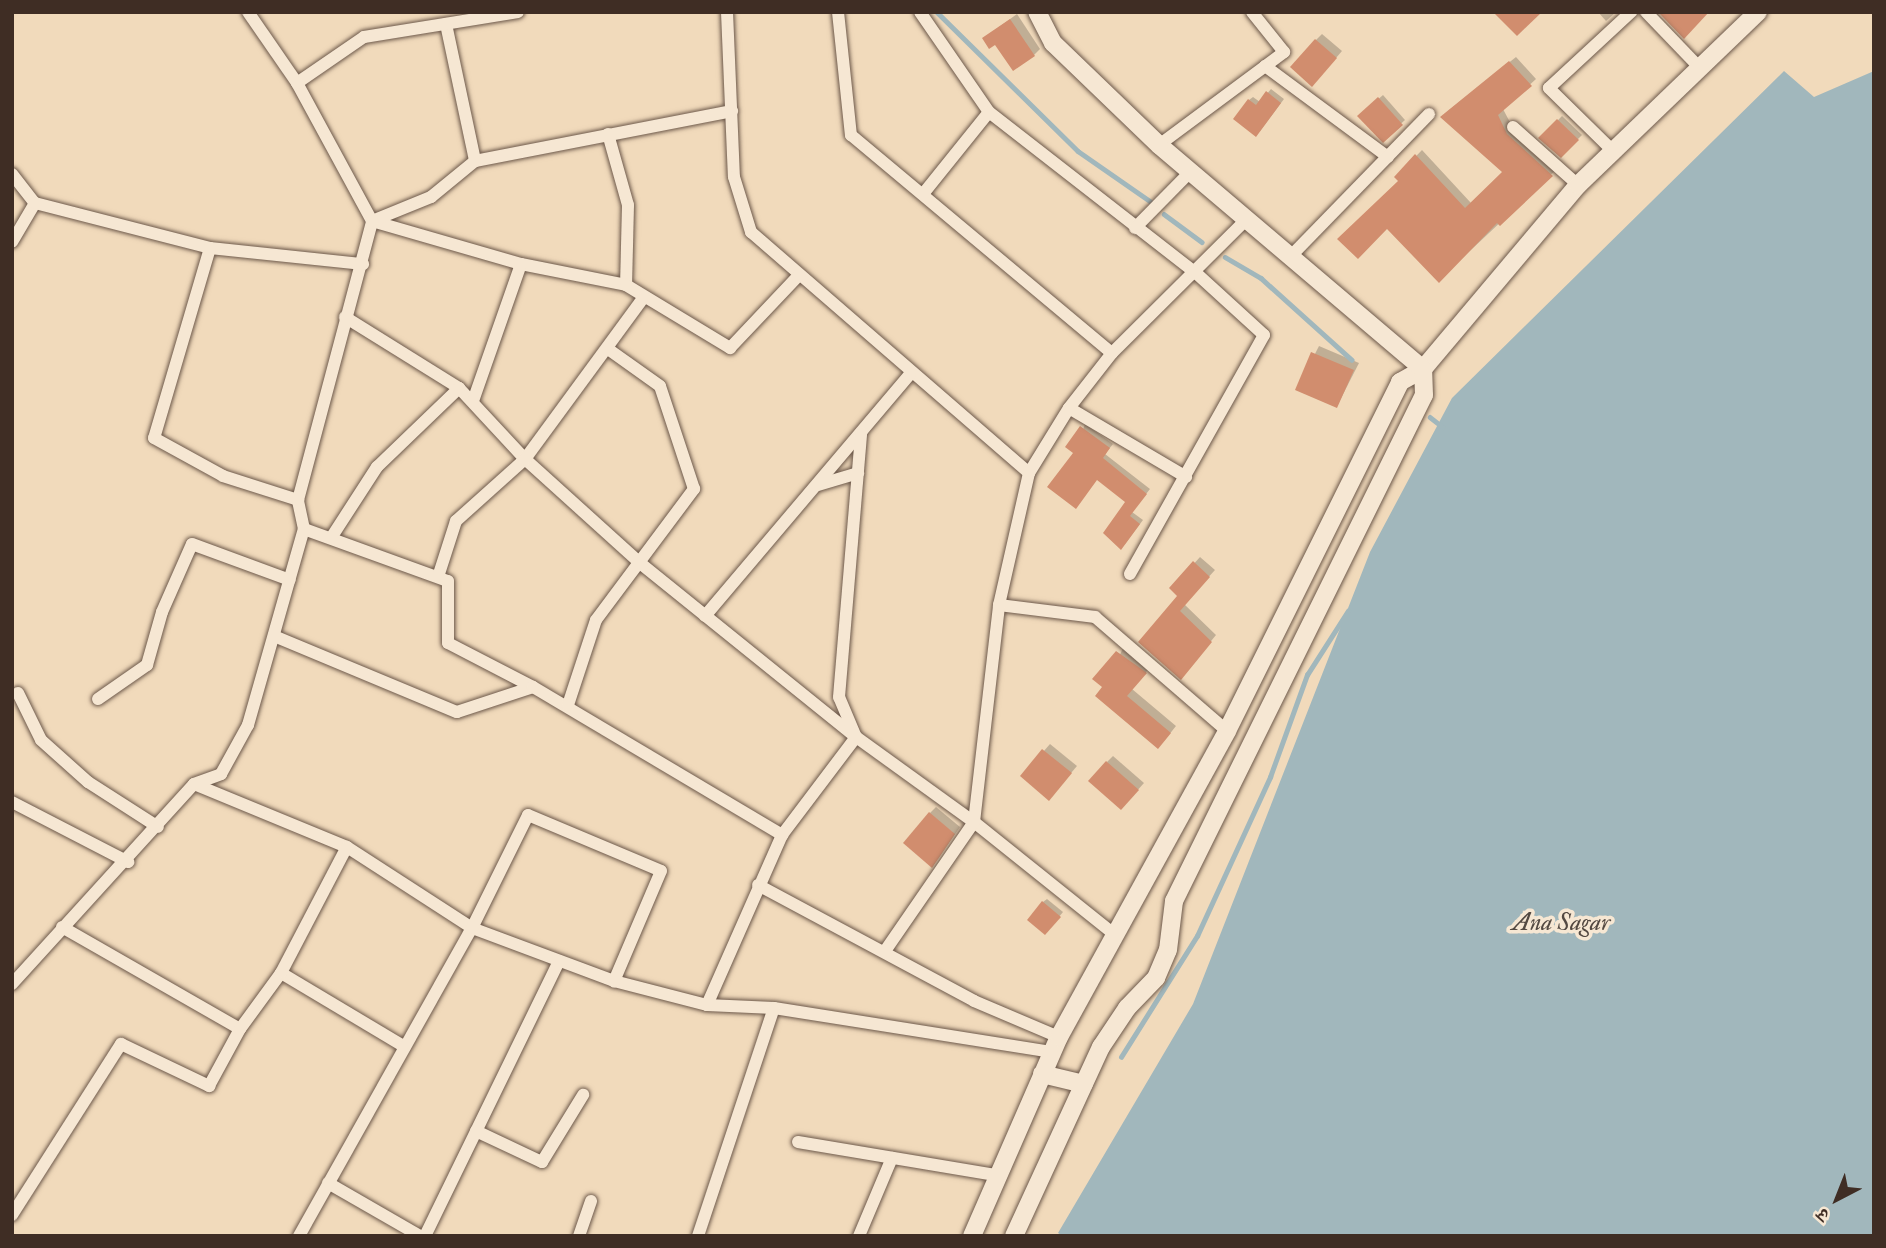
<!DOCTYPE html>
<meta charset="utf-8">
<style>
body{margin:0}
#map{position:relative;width:1886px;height:1248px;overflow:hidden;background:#f1dabb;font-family:"IM FELL Double Pica","Noto Serif Devanagari",serif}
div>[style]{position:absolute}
.water>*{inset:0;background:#a1b7bc}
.shadow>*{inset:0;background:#0003}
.stream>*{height:4.5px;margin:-2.25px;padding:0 2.25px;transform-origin:2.25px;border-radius:2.25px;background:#a1b7bc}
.building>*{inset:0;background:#d18d6e}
.roads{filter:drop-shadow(0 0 2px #6c584a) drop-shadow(0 0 2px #6c584a)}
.street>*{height:12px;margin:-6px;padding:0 6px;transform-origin:6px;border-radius:6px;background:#f6e7d3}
.secondary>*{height:18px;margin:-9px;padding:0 9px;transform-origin:9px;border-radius:9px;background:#f6e7d3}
span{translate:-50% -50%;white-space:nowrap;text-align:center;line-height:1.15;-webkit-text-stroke:7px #f6e7d3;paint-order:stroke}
.water-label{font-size:24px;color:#534942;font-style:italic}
.frame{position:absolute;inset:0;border:14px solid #3f2d24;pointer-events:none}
.north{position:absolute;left:1802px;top:1164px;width:70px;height:70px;-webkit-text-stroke:5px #f6e7d3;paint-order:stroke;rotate:222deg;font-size:19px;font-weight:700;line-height:28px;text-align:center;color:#3f2d24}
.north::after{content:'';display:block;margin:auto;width:24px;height:32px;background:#3f2d24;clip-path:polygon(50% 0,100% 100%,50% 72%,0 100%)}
</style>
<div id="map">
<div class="water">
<i style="clip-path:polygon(1784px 71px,1814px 97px,1874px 71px,1874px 1236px,1063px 1236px,1058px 1233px,1193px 1004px,1370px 552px,1452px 398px)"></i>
</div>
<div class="shadow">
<i style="clip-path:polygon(1598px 12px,1616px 12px,1606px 21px)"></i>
<i style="clip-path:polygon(1017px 14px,1040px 49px,1034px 55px,984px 38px)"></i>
<i style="clip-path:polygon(1322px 34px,1342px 51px,1318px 79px,1316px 40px)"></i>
<i style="clip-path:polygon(1516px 57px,1536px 79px,1503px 109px,1513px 128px,1557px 169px,1439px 280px,1387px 226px,1400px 180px,1396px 177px,1422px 150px,1471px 203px,1504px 172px,1448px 111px)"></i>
<i style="clip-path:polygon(1271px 89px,1284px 99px,1260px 131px,1249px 100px,1253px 97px,1260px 102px)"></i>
<i style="clip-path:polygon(1383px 95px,1405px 120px,1383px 140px,1359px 116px)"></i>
<i style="clip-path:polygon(1562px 116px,1582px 135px,1561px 156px,1541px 138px)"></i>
<i style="clip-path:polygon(1319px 346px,1359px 363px,1337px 406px,1297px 389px)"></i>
<i style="clip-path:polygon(1085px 424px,1113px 444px,1105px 454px,1150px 489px,1132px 512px,1143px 520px,1125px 544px,1128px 502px,1075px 452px)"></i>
<i style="clip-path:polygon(1200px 557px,1215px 570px,1184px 604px,1216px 635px,1181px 678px,1140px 642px,1180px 595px,1172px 588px)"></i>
<i style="clip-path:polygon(1124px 646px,1151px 666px,1132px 689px,1176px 726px,1164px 741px,1105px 687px)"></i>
<i style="clip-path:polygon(1050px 744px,1077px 766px,1055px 792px,1022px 776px)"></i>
<i style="clip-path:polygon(1113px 756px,1144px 783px,1127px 802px,1107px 762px)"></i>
<i style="clip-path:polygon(936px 807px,960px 827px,938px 859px,930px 813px)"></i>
<i style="clip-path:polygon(1047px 899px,1063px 912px,1049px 929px,1043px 902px)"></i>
</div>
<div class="stream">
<i style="left:937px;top:12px;width:198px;rotate:44.6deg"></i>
<i style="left:1078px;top:151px;width:88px;rotate:34.8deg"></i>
<i style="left:1164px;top:214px;width:47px;rotate:36.4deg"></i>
<i style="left:1225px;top:257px;width:42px;rotate:30.3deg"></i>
<i style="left:1261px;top:278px;width:122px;rotate:42deg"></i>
<i style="left:1430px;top:417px;width:16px;rotate:38deg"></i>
<i style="left:1121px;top:1057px;width:143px;rotate:-57.9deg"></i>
<i style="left:1197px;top:936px;width:175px;rotate:-65.3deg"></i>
<i style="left:1270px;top:777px;width:109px;rotate:-70.1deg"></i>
<i style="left:1307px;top:675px;width:76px;rotate:-57.4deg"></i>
</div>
<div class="building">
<i style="clip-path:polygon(1493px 12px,1542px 12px,1517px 36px)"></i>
<i style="clip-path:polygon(1658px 12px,1709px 12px,1684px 39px)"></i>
<i style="clip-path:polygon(1010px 19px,1035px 56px,1013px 71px,995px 45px,989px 49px,982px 38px)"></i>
<i style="clip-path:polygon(1315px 39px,1337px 58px,1312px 87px,1290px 67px)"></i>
<i style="clip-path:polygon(1509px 61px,1532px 86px,1498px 115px,1507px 134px,1553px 176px,1500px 226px,1497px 223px,1439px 283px,1387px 229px,1358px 259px,1337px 239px,1398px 181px,1394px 177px,1415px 154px,1465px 208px,1502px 172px,1440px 117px)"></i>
<i style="clip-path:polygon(1266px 91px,1281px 103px,1256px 137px,1233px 119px,1248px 99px,1256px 105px)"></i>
<i style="clip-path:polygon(1378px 97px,1403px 125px,1383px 143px,1357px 116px)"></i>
<i style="clip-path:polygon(1557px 119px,1579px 140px,1561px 158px,1538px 138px)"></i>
<i style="clip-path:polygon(1311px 352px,1354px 370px,1337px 408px,1295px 390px)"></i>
<i style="clip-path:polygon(1080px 426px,1110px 448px,1103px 458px,1147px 494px,1130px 516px,1140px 524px,1121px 550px,1103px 533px,1125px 502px,1097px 480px,1076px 509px,1047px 487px,1073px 453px,1065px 447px)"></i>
<i style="clip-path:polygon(1193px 561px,1210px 577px,1180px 611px,1212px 642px,1181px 680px,1138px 642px,1177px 596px,1169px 588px)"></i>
<i style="clip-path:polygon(1116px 651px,1147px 673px,1127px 696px,1171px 733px,1158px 749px,1095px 696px,1102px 687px,1092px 679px)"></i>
<i style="clip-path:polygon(1042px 749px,1072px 773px,1049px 801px,1020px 776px)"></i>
<i style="clip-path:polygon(1106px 761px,1139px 790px,1121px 810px,1088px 781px)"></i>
<i style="clip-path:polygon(929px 812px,955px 834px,932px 868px,903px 843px)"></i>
<i style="clip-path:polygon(1042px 901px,1061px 917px,1045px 935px,1027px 920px)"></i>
</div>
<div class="roads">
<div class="street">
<i style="left:727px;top:12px;width:165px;rotate:87.6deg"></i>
<i style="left:734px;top:177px;width:58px;rotate:72.8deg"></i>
<i style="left:751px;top:232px;width:368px;rotate:40.9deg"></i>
<i style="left:838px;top:12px;width:124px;rotate:84deg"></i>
<i style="left:851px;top:135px;width:340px;rotate:39.9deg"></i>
<i style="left:920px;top:12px;width:121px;rotate:55.4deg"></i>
<i style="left:989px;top:112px;width:262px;rotate:37.9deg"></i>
<i style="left:1196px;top:273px;width:92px;rotate:42.4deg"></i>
<i style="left:1264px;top:335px;width:274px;rotate:119.3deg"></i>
<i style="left:1646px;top:12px;width:76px;rotate:46.1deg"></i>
<i style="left:446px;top:24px;width:140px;rotate:78deg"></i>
<i style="left:475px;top:161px;width:262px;rotate:-11deg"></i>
<i style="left:1265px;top:66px;width:153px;rotate:36.5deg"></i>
<i style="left:297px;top:83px;width:81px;rotate:-34.5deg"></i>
<i style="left:364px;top:37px;width:156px;rotate:-9.2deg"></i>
<i style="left:1513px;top:127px;width:87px;rotate:41.7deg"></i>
<i style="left:608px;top:134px;width:74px;rotate:74.3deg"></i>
<i style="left:628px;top:205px;width:80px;rotate:91.4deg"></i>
<i style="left:1159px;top:145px;width:156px;rotate:-36.6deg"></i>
<i style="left:1284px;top:52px;width:51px;rotate:-128.7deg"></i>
<i style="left:1613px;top:151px;width:90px;rotate:-135.5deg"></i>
<i style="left:1549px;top:88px;width:112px;rotate:-42.8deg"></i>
<i style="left:12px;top:174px;width:37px;rotate:52deg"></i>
<i style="left:35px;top:203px;width:45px;rotate:120.5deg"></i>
<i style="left:923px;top:194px;width:105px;rotate:-51.2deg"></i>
<i style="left:35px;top:203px;width:181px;rotate:14.4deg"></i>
<i style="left:210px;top:248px;width:154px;rotate:6deg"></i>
<i style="left:372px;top:221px;width:155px;rotate:16.1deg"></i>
<i style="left:521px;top:264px;width:107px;rotate:11.3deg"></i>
<i style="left:626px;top:285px;width:122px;rotate:31.2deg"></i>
<i style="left:730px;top:348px;width:100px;rotate:-46.6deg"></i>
<i style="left:372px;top:221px;width:64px;rotate:-22.1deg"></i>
<i style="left:431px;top:197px;width:57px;rotate:-39.3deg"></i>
<i style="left:1135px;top:228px;width:81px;rotate:-45.5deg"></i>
<i style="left:210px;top:248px;width:198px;rotate:106.4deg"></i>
<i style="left:154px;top:438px;width:79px;rotate:28.8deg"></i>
<i style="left:223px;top:476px;width:79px;rotate:17.7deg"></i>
<i style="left:1291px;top:256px;width:198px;rotate:-45.8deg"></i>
<i style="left:345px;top:317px;width:134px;rotate:31.9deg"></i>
<i style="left:459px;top:388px;width:97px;rotate:47.1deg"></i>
<i style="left:525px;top:459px;width:155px;rotate:42.1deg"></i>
<i style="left:640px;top:563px;width:277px;rotate:38.9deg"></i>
<i style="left:856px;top:737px;width:145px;rotate:35.8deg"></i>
<i style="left:974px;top:822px;width:181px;rotate:38.7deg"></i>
<i style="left:473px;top:401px;width:145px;rotate:-70.7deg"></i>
<i style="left:1069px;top:408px;width:136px;rotate:30.5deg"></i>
<i style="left:818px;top:485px;width:42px;rotate:-16.7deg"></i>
<i style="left:304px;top:529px;width:153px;rotate:19.9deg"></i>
<i style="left:448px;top:581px;width:62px;rotate:90deg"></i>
<i style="left:448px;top:643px;width:96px;rotate:27.4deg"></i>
<i style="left:331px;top:538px;width:85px;rotate:-57.1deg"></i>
<i style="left:377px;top:467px;width:114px;rotate:-43.9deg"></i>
<i style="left:438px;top:577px;width:59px;rotate:-72.2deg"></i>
<i style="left:456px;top:521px;width:93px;rotate:-41.9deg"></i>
<i style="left:525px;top:459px;width:201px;rotate:-53.7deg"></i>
<i style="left:999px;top:605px;width:97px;rotate:7.1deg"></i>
<i style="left:1095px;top:617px;width:174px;rotate:40.8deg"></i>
<i style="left:705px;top:616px;width:317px;rotate:-49.7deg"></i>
<i style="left:274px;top:636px;width:198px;rotate:22.6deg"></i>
<i style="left:457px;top:712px;width:80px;rotate:-18.2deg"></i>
<i style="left:533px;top:687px;width:290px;rotate:30.7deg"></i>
<i style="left:18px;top:693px;width:52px;rotate:63.9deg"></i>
<i style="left:41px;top:740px;width:63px;rotate:41.8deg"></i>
<i style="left:88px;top:782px;width:83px;rotate:32.7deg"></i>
<i style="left:98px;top:699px;width:60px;rotate:-34.8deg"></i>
<i style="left:147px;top:665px;width:55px;rotate:-74.2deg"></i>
<i style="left:162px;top:612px;width:74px;rotate:-66.2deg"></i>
<i style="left:192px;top:544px;width:104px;rotate:20.2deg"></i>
<i style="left:568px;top:705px;width:89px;rotate:-71.8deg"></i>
<i style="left:596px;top:620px;width:164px;rotate:-53.2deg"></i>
<i style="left:694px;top:489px;width:108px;rotate:-108.3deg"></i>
<i style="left:660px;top:386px;width:64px;rotate:-144.6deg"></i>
<i style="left:194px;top:784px;width:165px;rotate:22.4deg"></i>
<i style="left:347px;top:847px;width:149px;rotate:32.9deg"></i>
<i style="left:472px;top:928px;width:152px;rotate:20.5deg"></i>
<i style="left:614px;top:981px;width:96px;rotate:14.5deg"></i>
<i style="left:707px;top:1005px;width:67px;rotate:2.6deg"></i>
<i style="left:774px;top:1008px;width:282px;rotate:9deg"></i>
<i style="left:12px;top:802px;width:131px;rotate:27.3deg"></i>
<i style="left:758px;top:885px;width:245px;rotate:28.2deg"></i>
<i style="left:974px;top:1001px;width:92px;rotate:23deg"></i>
<i style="left:62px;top:927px;width:205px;rotate:29.8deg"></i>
<i style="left:885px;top:951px;width:157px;rotate:-55.4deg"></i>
<i style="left:974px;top:822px;width:218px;rotate:-83.4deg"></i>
<i style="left:999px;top:605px;width:135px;rotate:-77.2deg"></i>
<i style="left:1029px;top:473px;width:76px;rotate:-58.4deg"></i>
<i style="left:1069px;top:408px;width:70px;rotate:-52deg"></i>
<i style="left:1112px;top:353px;width:189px;rotate:-44.8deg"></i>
<i style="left:281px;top:973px;width:144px;rotate:30.8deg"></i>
<i style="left:12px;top:984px;width:270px;rotate:-47.7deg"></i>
<i style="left:194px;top:784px;width:29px;rotate:-20deg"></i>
<i style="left:221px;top:774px;width:56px;rotate:-61.1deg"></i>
<i style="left:248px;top:725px;width:204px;rotate:-74.1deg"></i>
<i style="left:304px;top:529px;width:30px;rotate:-102deg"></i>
<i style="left:298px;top:500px;width:289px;rotate:-75.1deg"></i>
<i style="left:372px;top:221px;width:157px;rotate:-118.5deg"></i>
<i style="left:297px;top:83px;width:86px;rotate:-124.6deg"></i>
<i style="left:707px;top:1005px;width:186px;rotate:-66.2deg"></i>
<i style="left:782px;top:835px;width:123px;rotate:-52.9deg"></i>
<i style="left:856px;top:737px;width:43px;rotate:-113deg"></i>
<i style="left:839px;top:697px;width:265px;rotate:-85.2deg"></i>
<i style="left:476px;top:1131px;width:73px;rotate:25.2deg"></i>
<i style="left:542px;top:1162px;width:79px;rotate:-58.5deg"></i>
<i style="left:798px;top:1142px;width:200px;rotate:9.5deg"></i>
<i style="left:328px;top:1183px;width:106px;rotate:29.9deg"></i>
<i style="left:12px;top:1215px;width:203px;rotate:-57.5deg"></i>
<i style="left:121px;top:1044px;width:98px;rotate:25.5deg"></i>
<i style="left:209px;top:1086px;width:65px;rotate:-61.5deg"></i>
<i style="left:240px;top:1029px;width:69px;rotate:-53.8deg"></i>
<i style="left:281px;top:973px;width:142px;rotate:-62.4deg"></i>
<i style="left:299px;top:1236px;width:353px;rotate:-60.7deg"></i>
<i style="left:472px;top:928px;width:126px;rotate:-63.6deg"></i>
<i style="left:528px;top:815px;width:144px;rotate:22.8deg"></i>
<i style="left:661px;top:871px;width:120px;rotate:113.1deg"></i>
<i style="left:425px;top:1236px;width:306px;rotate:-64deg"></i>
<i style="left:579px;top:1236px;width:37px;rotate:-71deg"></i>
<i style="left:698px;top:1236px;width:240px;rotate:-71.6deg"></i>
<i style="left:859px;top:1236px;width:85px;rotate:-67.1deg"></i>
</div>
<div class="secondary">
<i style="left:1042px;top:1074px;width:43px;rotate:13.4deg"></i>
<i style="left:972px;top:1236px;width:217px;rotate:-66.4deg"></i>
<i style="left:1059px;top:1037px;width:349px;rotate:-61.2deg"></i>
<i style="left:1227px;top:731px;width:390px;rotate:-63.6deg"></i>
<i style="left:1400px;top:382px;width:26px;rotate:-29deg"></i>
<i style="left:1423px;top:369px;width:241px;rotate:-49.9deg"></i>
<i style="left:1578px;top:185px;width:250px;rotate:-43.9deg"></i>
<i style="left:1014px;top:1236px;width:208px;rotate:-65.3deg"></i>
<i style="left:1101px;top:1047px;width:47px;rotate:-56.3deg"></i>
<i style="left:1127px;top:1008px;width:42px;rotate:-46deg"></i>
<i style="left:1156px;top:978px;width:30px;rotate:-67deg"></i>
<i style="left:1168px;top:950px;width:49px;rotate:-83deg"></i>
<i style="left:1174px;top:901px;width:564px;rotate:-63.71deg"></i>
<i style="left:1424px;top:395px;width:26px;rotate:-92deg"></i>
<i style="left:1423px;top:369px;width:346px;rotate:-139.7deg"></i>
<i style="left:1159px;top:145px;width:147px;rotate:-136.1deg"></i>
<i style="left:1053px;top:43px;width:35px;rotate:-117deg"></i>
</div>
</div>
<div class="water-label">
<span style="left:1561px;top:923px">Ana Sagar</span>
</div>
<div class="frame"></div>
<div class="north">उ</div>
</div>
